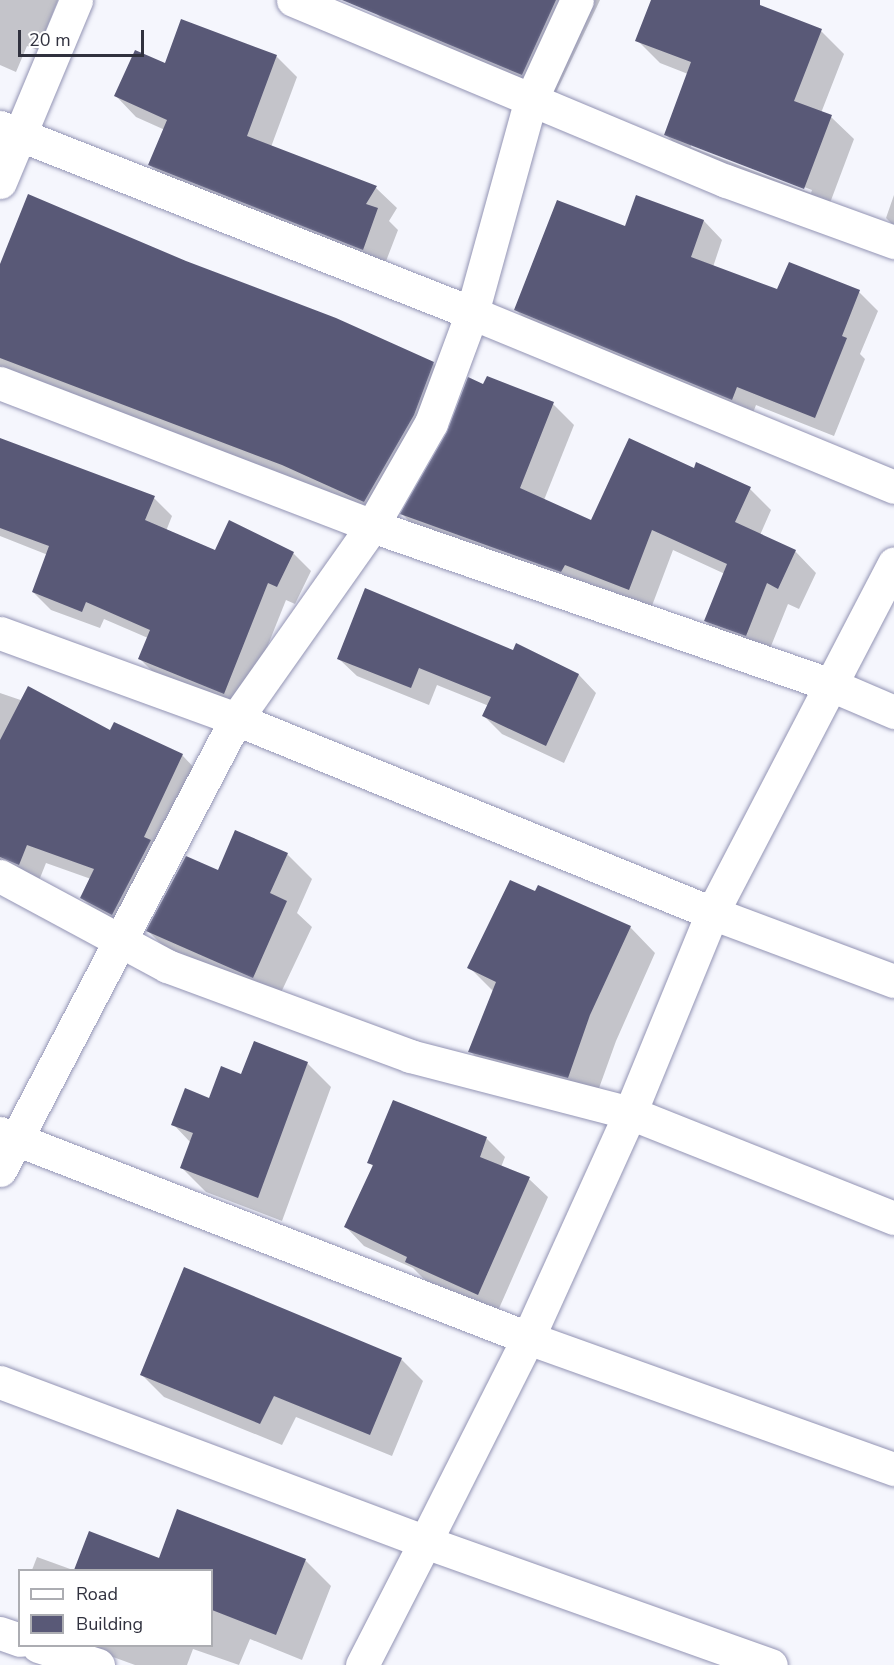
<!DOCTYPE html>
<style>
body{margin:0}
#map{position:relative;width:894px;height:1665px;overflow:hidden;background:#f5f6fd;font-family:"Nunito Sans",sans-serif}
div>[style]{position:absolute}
.shadow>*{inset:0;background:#0003}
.building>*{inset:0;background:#595977}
.roads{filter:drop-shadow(0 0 2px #9394b4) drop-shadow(0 0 2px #9394b4)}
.minor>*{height:33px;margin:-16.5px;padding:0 16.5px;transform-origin:16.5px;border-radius:16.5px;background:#fff}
.tertiary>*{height:33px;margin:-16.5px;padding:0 16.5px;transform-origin:16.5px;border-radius:16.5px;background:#fff}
span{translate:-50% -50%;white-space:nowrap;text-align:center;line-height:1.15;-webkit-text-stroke:6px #fff;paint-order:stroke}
.legend{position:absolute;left:18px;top:1569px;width:195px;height:78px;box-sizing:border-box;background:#fff;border:2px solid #acadb2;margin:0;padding:8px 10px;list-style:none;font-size:18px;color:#30313e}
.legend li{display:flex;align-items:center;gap:12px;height:30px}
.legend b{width:30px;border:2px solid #acadb2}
.scale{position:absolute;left:18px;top:30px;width:126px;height:27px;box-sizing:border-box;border:3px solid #30313e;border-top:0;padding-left:8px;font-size:18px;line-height:21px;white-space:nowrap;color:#30313e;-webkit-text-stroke:4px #fff;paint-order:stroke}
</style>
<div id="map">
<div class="shadow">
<i style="clip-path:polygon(0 0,58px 0,38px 50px,27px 46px,16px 72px,0 65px)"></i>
<i style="clip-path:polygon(383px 0,600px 0,551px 103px,405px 42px,377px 14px)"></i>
<i style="clip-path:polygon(evenodd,653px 0,741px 0,821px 31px,844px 54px,821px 113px,831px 117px,854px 139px,827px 211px,689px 157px,666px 135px,688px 74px,660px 63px,637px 40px,653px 0,691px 144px,812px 190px,811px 193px,691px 147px,691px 144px)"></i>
<i style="clip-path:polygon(182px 21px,276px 56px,297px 77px,271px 147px,376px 188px,397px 208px,389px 221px,398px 230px,383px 269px,171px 186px,150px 165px,165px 130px,136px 117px,116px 96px,165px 65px)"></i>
<i style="clip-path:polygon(894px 195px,894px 226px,886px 218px)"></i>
<i style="clip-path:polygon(637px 197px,704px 221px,722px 240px,713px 267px,778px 291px,790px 264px,859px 292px,878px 311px,860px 354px,865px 359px,834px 436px,756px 405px,751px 418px,534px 328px,516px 310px,626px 228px)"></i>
<i style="clip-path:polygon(185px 263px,433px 363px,456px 386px,387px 524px,0 371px,0 271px)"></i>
<i style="clip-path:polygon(484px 386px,553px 404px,574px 425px,544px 500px,592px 522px,694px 470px,750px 489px,771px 510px,760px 535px,795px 551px,816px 573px,799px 609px,788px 604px,767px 656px,727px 642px,705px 621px,725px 574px,673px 550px,650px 611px,423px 535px,402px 514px)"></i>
<i style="clip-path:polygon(0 440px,154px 498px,172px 516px,166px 531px,215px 552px,293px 553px,311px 571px,295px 604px,286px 600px,242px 710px,158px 677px,140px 659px,148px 638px,104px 619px,100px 628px,51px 610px,33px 592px,48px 555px,0 536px)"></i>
<i style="clip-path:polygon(517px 645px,579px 675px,596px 693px,564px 763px,502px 734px,484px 716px,489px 706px,437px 685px,429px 705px,357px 676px,339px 659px,514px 651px)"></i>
<i style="clip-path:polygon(0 693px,182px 755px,201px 775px,132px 933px,101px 917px,82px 898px,91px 879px,46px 863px,38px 883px,0 882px)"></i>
<i style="clip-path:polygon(287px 854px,312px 879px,297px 913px,312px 927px,277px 1001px,173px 956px,148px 931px,218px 872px)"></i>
<i style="clip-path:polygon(630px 927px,655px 953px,616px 1041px,594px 1102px,496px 1077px,470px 1051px,494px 992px,469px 967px)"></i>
<i style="clip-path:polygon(307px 1063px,331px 1087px,282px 1221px,206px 1192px,182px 1168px,191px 1143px,173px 1124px,242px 1076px)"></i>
<i style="clip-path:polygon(486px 1138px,505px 1157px,501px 1167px,529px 1179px,548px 1197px,497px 1313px,426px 1281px,413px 1268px,364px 1246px,346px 1227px,374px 1167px,369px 1162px)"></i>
<i style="clip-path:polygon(401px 1359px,423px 1381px,392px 1456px,296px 1417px,282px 1445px,164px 1397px,142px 1375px)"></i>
<i style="clip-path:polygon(90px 1533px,160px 1559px,305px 1560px,331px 1586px,302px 1660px,250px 1639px,239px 1665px,193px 1649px,187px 1665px,135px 1665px,83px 1646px,212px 1646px,212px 1570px,76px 1570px)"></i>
<i style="clip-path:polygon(37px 1557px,73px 1570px,32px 1570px)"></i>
</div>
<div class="building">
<i style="clip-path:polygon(342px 0,556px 0,522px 75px)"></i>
<i style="clip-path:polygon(651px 0,760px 0,760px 5px,822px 29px,794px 101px,832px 115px,804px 189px,664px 135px,691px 62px,635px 41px)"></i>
<i style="clip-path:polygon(181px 19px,277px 55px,247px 136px,377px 186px,366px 204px,378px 208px,363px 250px,148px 165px,167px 120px,114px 96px,135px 50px,165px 63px)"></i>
<i style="clip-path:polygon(28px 194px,186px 261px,336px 318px,434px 362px,414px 415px,364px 502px,282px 465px,0 358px,0 264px)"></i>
<i style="clip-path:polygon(636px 195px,704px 220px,691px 257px,777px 289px,789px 262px,860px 290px,842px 336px,847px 338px,815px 418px,737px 387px,732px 400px,514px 310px,557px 200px,625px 226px)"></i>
<i style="clip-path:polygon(487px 376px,554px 402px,520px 488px,591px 520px,629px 438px,694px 468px,696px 462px,751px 487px,735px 522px,796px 550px,778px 589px,767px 583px,746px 636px,704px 621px,727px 564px,652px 530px,629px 590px,565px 565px,561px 572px,400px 514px,447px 432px,468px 377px,483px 384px)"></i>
<i style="clip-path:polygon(0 438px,155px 496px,145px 520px,215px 550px,229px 520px,294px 552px,277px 587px,268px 583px,224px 694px,138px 659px,150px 630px,86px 602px,82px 612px,32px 592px,49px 546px,0 528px)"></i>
<i style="clip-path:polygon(365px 588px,513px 650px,516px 643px,579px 674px,546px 746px,482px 716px,491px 697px,419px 668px,411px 688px,337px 659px)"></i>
<i style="clip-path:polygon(28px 686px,110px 730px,114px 722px,183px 754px,144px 837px,151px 840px,112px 915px,80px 898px,94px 869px,27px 845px,19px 865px,0 857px,0 740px)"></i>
<i style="clip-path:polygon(235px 830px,288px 853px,270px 893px,287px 901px,253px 978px,146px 931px,186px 856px,218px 870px)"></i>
<i style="clip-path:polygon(510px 880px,535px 891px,538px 885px,631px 926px,590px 1015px,568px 1078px,468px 1052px,496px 982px,467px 968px)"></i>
<i style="clip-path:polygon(254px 1041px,308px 1062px,258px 1198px,180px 1168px,193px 1133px,171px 1125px,185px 1088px,209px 1098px,221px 1066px,241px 1074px)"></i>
<i style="clip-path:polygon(393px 1100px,487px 1137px,480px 1157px,530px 1177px,478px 1295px,405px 1262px,407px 1257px,344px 1227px,373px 1165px,367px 1163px)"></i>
<i style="clip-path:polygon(184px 1267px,402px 1358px,370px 1435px,274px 1396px,260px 1424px,140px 1375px)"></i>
<i style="clip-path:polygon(177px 1509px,306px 1559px,276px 1635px,212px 1610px,212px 1570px,74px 1570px,89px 1531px,159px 1558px)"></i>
</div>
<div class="roads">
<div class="minor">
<i style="left:293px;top:0;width:469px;rotate:22.7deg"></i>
<i style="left:726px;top:181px;width:179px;rotate:20deg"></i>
<i style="left:0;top:127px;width:507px;rotate:21.51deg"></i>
<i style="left:472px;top:313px;width:456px;rotate:22.4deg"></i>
<i style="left:0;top:182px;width:197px;rotate:-67.3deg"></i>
<i style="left:0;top:383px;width:399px;rotate:21deg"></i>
<i style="left:372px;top:526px;width:486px;rotate:19.1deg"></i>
<i style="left:831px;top:685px;width:69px;rotate:23.2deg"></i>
<i style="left:0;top:633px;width:251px;rotate:20deg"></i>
<i style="left:236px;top:719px;width:514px;rotate:22.17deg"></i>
<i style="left:712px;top:913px;width:194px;rotate:20.5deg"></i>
<i style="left:0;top:876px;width:190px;rotate:28.3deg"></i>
<i style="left:167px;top:966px;width:259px;rotate:20.3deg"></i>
<i style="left:410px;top:1056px;width:227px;rotate:14.5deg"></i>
<i style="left:630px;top:1113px;width:284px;rotate:21.7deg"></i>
<i style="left:0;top:1133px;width:566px;rotate:21.22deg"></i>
<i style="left:528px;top:1338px;width:389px;rotate:19.7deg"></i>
<i style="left:0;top:1170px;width:509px;rotate:-62.38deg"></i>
<i style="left:236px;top:719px;width:236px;rotate:-54.8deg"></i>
<i style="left:372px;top:526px;width:119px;rotate:-60.2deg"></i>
<i style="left:431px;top:423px;width:117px;rotate:-69.6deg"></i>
<i style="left:472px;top:313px;width:219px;rotate:-74.6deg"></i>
<i style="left:530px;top:102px;width:112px;rotate:-65.3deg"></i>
<i style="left:425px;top:1542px;width:229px;rotate:-63.2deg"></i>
<i style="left:528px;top:1338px;width:247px;rotate:-65.6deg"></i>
<i style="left:630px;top:1113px;width:216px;rotate:-67.7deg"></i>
<i style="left:712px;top:913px;width:394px;rotate:-62.5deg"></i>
<i style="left:0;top:1633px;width:21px;rotate:19deg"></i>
<i style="left:38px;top:1646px;width:63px;rotate:17.6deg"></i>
</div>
<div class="tertiary">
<i style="left:0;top:1382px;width:454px;rotate:20.6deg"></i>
<i style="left:425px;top:1542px;width:367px;rotate:19.6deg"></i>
<i style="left:362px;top:1665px;width:138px;rotate:-62.9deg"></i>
</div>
</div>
<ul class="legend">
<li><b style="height:8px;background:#fff"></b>Road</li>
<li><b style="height:16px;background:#595977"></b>Building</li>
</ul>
<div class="scale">20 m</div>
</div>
